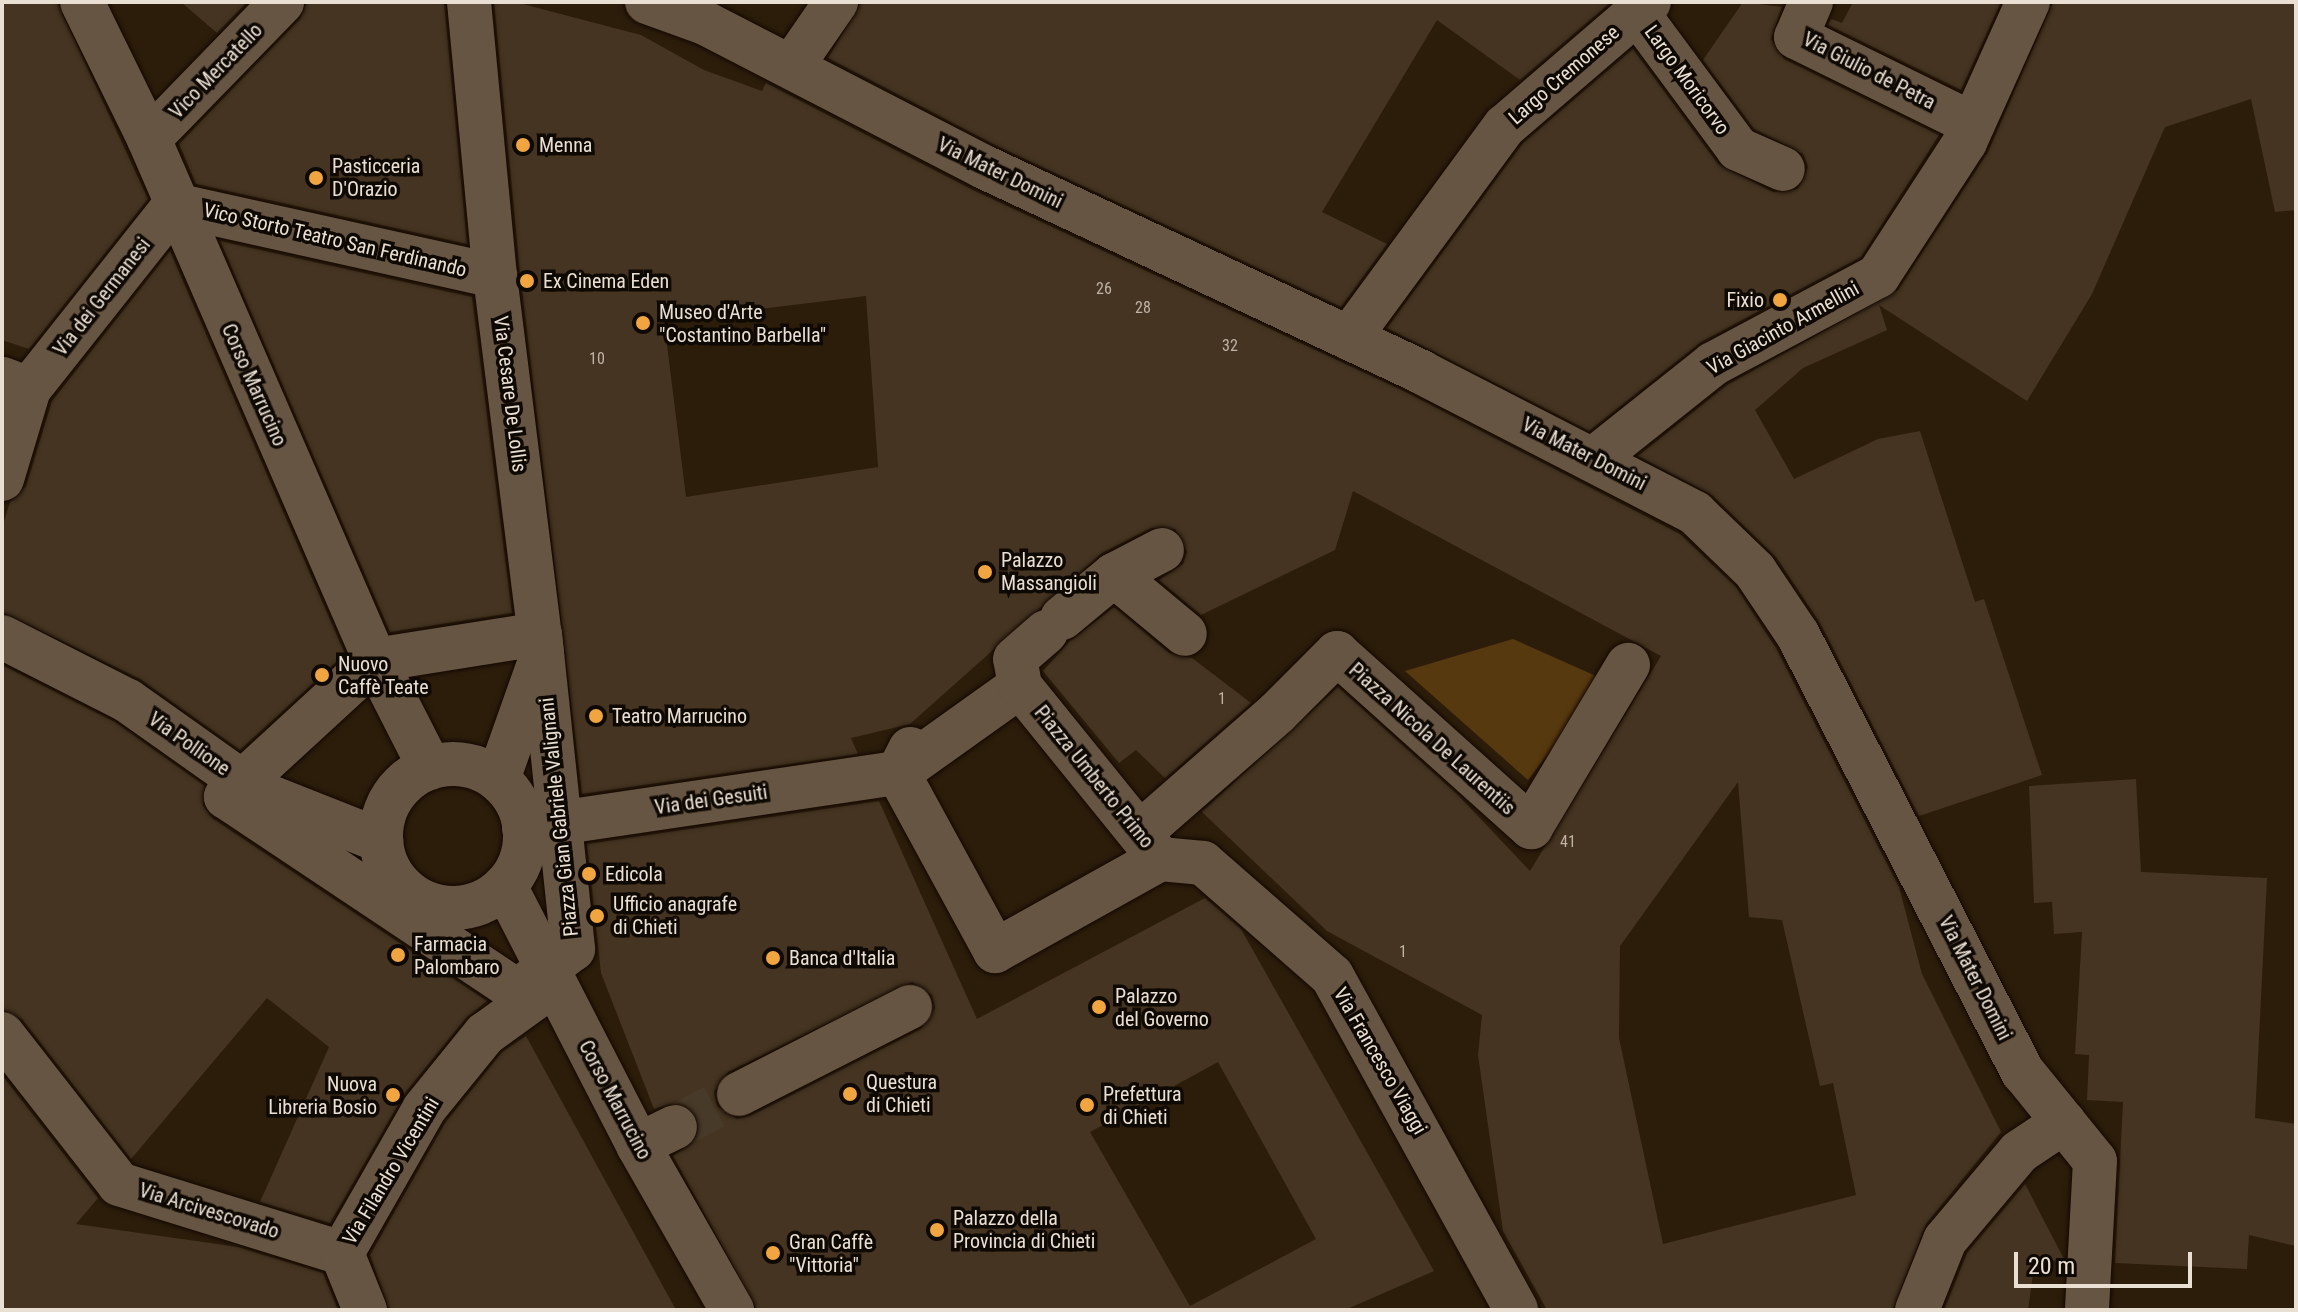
<!DOCTYPE html>
<meta charset="utf-8">
<style>
body{margin:0}
#map{position:relative;width:2298px;height:1312px;overflow:hidden;background:#2c1d0b;font-family:"Roboto Condensed",sans-serif}
div>[style]{position:absolute}
.green>*{inset:0;background:#57390f}
.building>*{inset:0;background:#443421}
.minor-tunnel>*{height:44px;margin-top:-22px;transform-origin:0;background:repeating-linear-gradient(90deg,#483a29 0 44px,transparent 0 66px)}
.roads{filter:drop-shadow(0 0 2px #130700) drop-shadow(0 0 2px #130700)}
.minor>*{height:44px;margin:-22px;padding:0 22px;transform-origin:22px;border-radius:22px;background:#665542}
.minor>.ring{margin:-22px;padding:0;box-sizing:content-box;background:none;border:44px solid #665542;border-radius:50%}
.dots>*{width:22px;height:22px;translate:-50% -50%;box-sizing:border-box;border:4px solid #0f0903;border-radius:50%}
span{translate:-50% -50%;white-space:nowrap;text-align:center;line-height:1.15;-webkit-text-stroke:7px #0f0903;paint-order:stroke}
.number-label{font-size:16px;color:#c0b4a6}
.number-label span{-webkit-text-stroke-width:0}
.street-label{font-size:20px;color:#e9dfd3}
.poi-label{font-size:20px;color:#e9dfd3}
.left{translate:0 -50%;text-align:left}
.right{translate:-100% -50%;text-align:right}
.frame{position:absolute;inset:0;border:4px solid #e9dfd3;pointer-events:none}
.scale{position:absolute;left:2014px;top:1252px;width:178px;height:36px;box-sizing:border-box;border:4px solid #e9dfd3;border-top:0;padding-left:10px;font-size:24px;line-height:28px;white-space:nowrap;color:#e9dfd3;-webkit-text-stroke:6px #0f0903;paint-order:stroke}
</style>
<div id="map">
<div class="green">
<i style="clip-path:polygon(1513px 639px,1605px 680px,1528px 780px,1405px 671px)"></i>
</div>
<div class="building">
<i style="clip-path:polygon(2px 2px,57px 2px,148px 199px,29px 349px,2px 340px)"></i>
<i style="clip-path:polygon(181px 2px,247px 2px,217px 33px)"></i>
<i style="clip-path:polygon(306px 2px,444px 2px,467px 244px,196px 184px,179px 144px,300px 19px)"></i>
<i style="clip-path:polygon(evenodd,494px 2px,515px 2px,641px 35px,704px 70px,762px 91px,766px 83px,973px 190px,1410px 394px,1680px 534px,1736px 587px,1776px 648px,1899px 887px,1922px 974px,2001px 1132px,1926px 1224px,1893px 1310px,1547px 1310px,1503px 1231px,1478px 1055px,1482px 1015px,1327px 931px,1202px 812px,1338px 687px,1457px 794px,1530px 871px,1661px 656px,1353px 491px,1335px 550px,1201px 615px,1159px 580px,1183px 564px,1187px 552px,1175px 529px,1151px 528px,1102px 553px,910px 724px,851px 738px,858px 754px,582px 794px,520px 273px,494px 2px,866px 296px,878px 467px,686px 497px,664px 321px,866px 296px,494px 2px,1738px 782px,1749px 917px,1782px 920px,1820px 1086px,1833px 1083px,1856px 1195px,1663px 1244px,1619px 1038px,1620px 946px,1738px 782px)"></i>
<i style="clip-path:polygon(861px 2px,1611px 2px,1520px 80px,1437px 20px,1322px 212px,1387px 244px,1341px 307px,995px 145px,828px 58px)"></i>
<i style="clip-path:polygon(1743px 2px,1782px 7px,1771px 39px,1784px 59px,1939px 135px,1861px 257px,1701px 342px,1589px 431px,1387px 328px,1523px 143px,1633px 49px,1718px 164px,1773px 192px,1798px 189px,1808px 167px,1803px 154px,1754px 129px,1703px 60px)"></i>
<i style="clip-path:polygon(1853px 2px,2001px 2px,1961px 90px,1828px 25px,1831px 19px,1842px 23px)"></i>
<i style="clip-path:polygon(2053px 2px,2296px 2px,2296px 210px,2275px 212px,2251px 99px,2165px 127px,2092px 294px,2027px 401px,1879px 305px,1887px 330px,1803px 368px,1755px 410px,1794px 479px,1878px 439px,1920px 431px,1975px 602px,1984px 599px,2042px 775px,1919px 816px,1820px 623px,1776px 557px,1712px 495px,1638px 456px,1727px 385px,1898px 290px,1988px 152px)"></i>
<i style="clip-path:polygon(220px 241px,472px 297px,512px 613px,390px 632px)"></i>
<i style="clip-path:polygon(170px 251px,345px 654px,240px 750px,140px 679px,2px 612px,2px 528px,10px 502px,26px 486px,52px 401px)"></i>
<i style="clip-path:polygon(1114px 607px,1169px 653px,1192px 658px,1251px 703px,1165px 778px,1136px 750px,1119px 763px,1043px 671px,1069px 642px)"></i>
<i style="clip-path:polygon(2px 665px,115px 722px,205px 786px,203px 805px,212px 818px,487px 1001px,466px 1018px,405px 1093px,330px 1223px,260px 1202px,329px 1047px,267px 998px,131px 1159px,22px 1019px,2px 1010px)"></i>
<i style="clip-path:polygon(2136px 779px,2141px 872px,2267px 878px,2255px 1118px,2296px 1124px,2296px 1246px,2249px 1235px,2247px 1269px,2115px 1263px,2123px 1102px,2087px 1100px,2089px 1055px,2075px 1054px,2082px 932px,2054px 934px,2052px 902px,2034px 903px,2029px 786px)"></i>
<i style="clip-path:polygon(evenodd,879px 801px,977px 1019px,1205px 898px,1241px 929px,1434px 1271px,1345px 1310px,757px 1310px,673px 1156px,696px 1140px,698px 1117px,678px 1102px,654px 1109px,601px 973px,587px 844px,879px 801px,912px 982px,932px 995px,935px 1008px,921px 1029px,750px 1116px,737px 1119px,717px 1106px,714px 1092px,728px 1072px,912px 982px,879px 801px,1218px 1062px,1316px 1239px,1190px 1306px,1090px 1132px,1218px 1062px)"></i>
<i style="clip-path:polygon(526px 1036px,676px 1310px,389px 1310px,370px 1255px,445px 1123px,502px 1052px)"></i>
<i style="clip-path:polygon(2px 1075px,98px 1198px,76px 1224px,238px 1247px,323px 1273px,338px 1310px,2px 1310px)"></i>
<i style="clip-path:polygon(2025px 1184px,2065px 1261px,2035px 1260px,2028px 1310px,1944px 1310px,1967px 1253px)"></i>
</div>
<div class="minor-tunnel">
<i style="left:675px;top:1127px;width:72px;rotate:-27.3deg"></i>
</div>
<div class="roads">
<div class="minor">
<i style="left:82px;top:2px;width:153px;rotate:63.9deg"></i>
<i style="left:149px;top:139px;width:568px;rotate:66.55deg"></i>
<i style="left:375px;top:660px;width:121px;rotate:63deg"></i>
<i style="left:469px;top:2px;width:275px;rotate:84.6deg"></i>
<i style="left:495px;top:276px;width:382px;rotate:82.9deg"></i>
<i style="left:542px;top:655px;width:132px;rotate:109.5deg"></i>
<i style="left:647px;top:2px;width:62px;rotate:19.9deg"></i>
<i style="left:705px;top:23px;width:314px;rotate:27.3deg"></i>
<i style="left:984px;top:167px;width:483px;rotate:25.1deg"></i>
<i style="left:1421px;top:372px;width:308px;rotate:27.2deg"></i>
<i style="left:1695px;top:513px;width:83px;rotate:44deg"></i>
<i style="left:1755px;top:571px;width:77px;rotate:56.1deg"></i>
<i style="left:1798px;top:635px;width:492px;rotate:62.8deg"></i>
<i style="left:2023px;top:1072px;width:114px;rotate:51deg"></i>
<i style="left:2095px;top:1161px;width:149px;rotate:93.1deg"></i>
<i style="left:1811px;top:2px;width:38px;rotate:113deg"></i>
<i style="left:1796px;top:37px;width:197px;rotate:26.2deg"></i>
<i style="left:1636px;top:11px;width:172px;rotate:53.5deg"></i>
<i style="left:1738px;top:149px;width:49px;rotate:24deg"></i>
<i style="left:792px;top:66px;width:78px;rotate:-55.5deg"></i>
<i style="left:149px;top:139px;width:191px;rotate:-45.8deg"></i>
<i style="left:175px;top:205px;width:328px;rotate:12.5deg"></i>
<i style="left:1349px;top:338px;width:263px;rotate:-53.7deg"></i>
<i style="left:1505px;top:126px;width:190px;rotate:-40.7deg"></i>
<i style="left:29px;top:389px;width:235px;rotate:-51.6deg"></i>
<i style="left:1595px;top:458px;width:151px;rotate:-38.5deg"></i>
<i style="left:1713px;top:364px;width:187px;rotate:-28.1deg"></i>
<i style="left:1878px;top:276px;width:160px;rotate:-57deg"></i>
<i style="left:1965px;top:142px;width:154px;rotate:-65.8deg"></i>
<i style="left:2px;top:479px;width:94px;rotate:-73.3deg"></i>
<i style="left:29px;top:389px;width:28px;rotate:-159deg"></i>
<i style="left:1114px;top:575px;width:92px;rotate:39.7deg"></i>
<i style="left:1062px;top:618px;width:67px;rotate:-39.6deg"></i>
<i style="left:1114px;top:575px;width:54px;rotate:-27.5deg"></i>
<i style="left:540px;top:634px;width:317px;rotate:84deg"></i>
<i style="left:573px;top:949px;width:70px;rotate:143.1deg"></i>
<i style="left:517px;top:991px;width:350px;rotate:-146.3deg"></i>
<i style="left:226px;top:797px;width:202px;rotate:-42.6deg"></i>
<i style="left:375px;top:660px;width:167px;rotate:-9deg"></i>
<i style="left:2px;top:637px;width:141px;rotate:26.9deg"></i>
<i style="left:128px;top:701px;width:156px;rotate:35.3deg"></i>
<i style="left:255px;top:791px;width:136px;rotate:21.6deg"></i>
<i style="left:1020px;top:686px;width:150px;rotate:144.5deg"></i>
<i style="left:898px;top:773px;width:203px;rotate:61.4deg"></i>
<i style="left:995px;top:951px;width:189px;rotate:-29.1deg"></i>
<i style="left:1160px;top:859px;width:223px;rotate:-129deg"></i>
<i style="left:1020px;top:686px;width:27px;rotate:-100deg"></i>
<i style="left:1015px;top:659px;width:41px;rotate:-41.1deg"></i>
<i class="ring" style="left:381px;top:764px;width:100px;height:100px"></i>
<i style="left:524px;top:828px;width:378px;rotate:-8.4deg"></i>
<i style="left:898px;top:773px;width:27px;rotate:-63deg"></i>
<i style="left:1140px;top:833px;width:182px;rotate:-41.2deg"></i>
<i style="left:1277px;top:713px;width:85px;rotate:-45deg"></i>
<i style="left:1337px;top:653px;width:261px;rotate:41.9deg"></i>
<i style="left:1531px;top:827px;width:189px;rotate:-59.1deg"></i>
<i style="left:1160px;top:859px;width:43px;rotate:5.3deg"></i>
<i style="left:1203px;top:863px;width:171px;rotate:41.2deg"></i>
<i style="left:1332px;top:976px;width:381px;rotate:61.1deg"></i>
<i style="left:505px;top:886px;width:291px;rotate:62.8deg"></i>
<i style="left:638px;top:1145px;width:190px;rotate:60.3deg"></i>
<i style="left:2px;top:1034px;width:190px;rotate:52deg"></i>
<i style="left:119px;top:1184px;width:233px;rotate:17.2deg"></i>
<i style="left:739px;top:1094px;width:192px;rotate:-27deg"></i>
<i style="left:638px;top:1145px;width:41px;rotate:-25.9deg"></i>
<i style="left:365px;top:1310px;width:61px;rotate:-112deg"></i>
<i style="left:342px;top:1253px;width:166px;rotate:-60.3deg"></i>
<i style="left:424px;top:1109px;width:97px;rotate:-50.9deg"></i>
<i style="left:485px;top:1034px;width:85px;rotate:-35.9deg"></i>
<i style="left:1917px;top:1310px;width:75px;rotate:-68.2deg"></i>
<i style="left:1945px;top:1240px;width:115px;rotate:-49.9deg"></i>
<i style="left:2019px;top:1152px;width:54px;rotate:-33.7deg"></i>
</div>
</div>
<div class="dots">
<i style="left:523px;top:145px;background:#f1a540"></i>
<i style="left:316px;top:178px;background:#f1a540"></i>
<i style="left:527px;top:281px;background:#f1a540"></i>
<i style="left:1780px;top:300px;background:#f1a540"></i>
<i style="left:643px;top:323px;background:#f1a540"></i>
<i style="left:985px;top:572px;background:#f1a540"></i>
<i style="left:322px;top:675px;background:#f1a540"></i>
<i style="left:596px;top:716px;background:#f1a540"></i>
<i style="left:589px;top:874px;background:#f1a540"></i>
<i style="left:597px;top:916px;background:#f1a540"></i>
<i style="left:398px;top:955px;background:#f1a540"></i>
<i style="left:773px;top:958px;background:#f1a540"></i>
<i style="left:1099px;top:1007px;background:#f1a540"></i>
<i style="left:850px;top:1094px;background:#f1a540"></i>
<i style="left:393px;top:1095px;background:#f1a540"></i>
<i style="left:1087px;top:1105px;background:#f1a540"></i>
<i style="left:937px;top:1230px;background:#f1a540"></i>
<i style="left:773px;top:1253px;background:#f1a540"></i>
</div>
<div class="number-label">
<span style="left:1104px;top:289px">26</span>
<span style="left:1143px;top:308px">28</span>
<span style="left:1230px;top:346px">32</span>
<span style="left:597px;top:359px">10</span>
<span style="left:1222px;top:699px">1</span>
<span style="left:1568px;top:842px">41</span>
<span style="left:1403px;top:952px">1</span>
</div>
<div class="street-label">
<span style="left:216px;top:71px;rotate:-46deg">Vico Mercatello</span>
<span style="left:1869px;top:71px;rotate:27deg">Via Giulio de Petra</span>
<span style="left:1564px;top:75px;rotate:-41deg">Largo Cremonese</span>
<span style="left:1687px;top:80px;rotate:54deg">Largo Moricorvo</span>
<span style="left:1000px;top:173px;rotate:26deg">Via Mater Domini</span>
<span style="left:335px;top:240px;rotate:13deg">Vico Storto Teatro San Ferdinando</span>
<span style="left:102px;top:297px;rotate:-52deg">Via dei Germanesi</span>
<span style="left:1783px;top:328px;rotate:-29deg">Via Giacinto Armellini</span>
<span style="left:254px;top:385px;rotate:66deg">Corso Marrucino</span>
<span style="left:510px;top:394px;rotate:83deg">Via Cesare De Lollis</span>
<span style="left:1584px;top:454px;rotate:27deg">Via Mater Domini</span>
<span style="left:1432px;top:739px;rotate:42deg">Piazza Nicola De Laurentiis</span>
<span style="left:189px;top:744px;rotate:35deg">Via Pollione</span>
<span style="left:1094px;top:777px;rotate:51deg">Piazza Umberto Primo</span>
<span style="left:711px;top:800px;rotate:-8deg">Via dei Gesuiti</span>
<span style="left:559px;top:817px;rotate:-96deg">Piazza Gian Gabriele Valignani</span>
<span style="left:1975px;top:978px;rotate:63deg">Via Mater Domini</span>
<span style="left:1380px;top:1061px;rotate:60deg">Via Francesco Viaggi</span>
<span style="left:615px;top:1100px;rotate:62deg">Corso Marrucino</span>
<span style="left:391px;top:1171px;rotate:-59deg">Via Filandro Vicentini</span>
<span style="left:209px;top:1211px;rotate:17deg">Via Arcivescovado</span>
</div>
<div class="poi-label">
<span class="left" style="left:539px;top:145px">Menna</span>
<span class="left" style="left:332px;top:178px">Pasticceria<br>D'Orazio</span>
<span class="left" style="left:543px;top:281px">Ex Cinema Eden</span>
<span class="right" style="left:1764px;top:300px">Fixio</span>
<span class="left" style="left:659px;top:324px">Museo d'Arte<br>"Costantino Barbella"</span>
<span class="left" style="left:1001px;top:572px">Palazzo<br>Massangioli</span>
<span class="left" style="left:338px;top:676px">Nuovo<br>Caffè Teate</span>
<span class="left" style="left:612px;top:716px">Teatro Marrucino</span>
<span class="left" style="left:605px;top:874px">Edicola</span>
<span class="left" style="left:613px;top:916px">Ufficio anagrafe<br>di Chieti</span>
<span class="left" style="left:414px;top:956px">Farmacia<br>Palombaro</span>
<span class="left" style="left:789px;top:958px">Banca d'Italia</span>
<span class="left" style="left:1115px;top:1008px">Palazzo<br>del Governo</span>
<span class="left" style="left:866px;top:1094px">Questura<br>di Chieti</span>
<span class="right" style="left:377px;top:1096px">Nuova<br>Libreria Bosio</span>
<span class="left" style="left:1103px;top:1106px">Prefettura<br>di Chieti</span>
<span class="left" style="left:953px;top:1230px">Palazzo della<br>Provincia di Chieti</span>
<span class="left" style="left:789px;top:1254px">Gran Caffè<br>"Vittoria"</span>
</div>
<div class="frame"></div>
<div class="scale">20 m</div>
</div>
